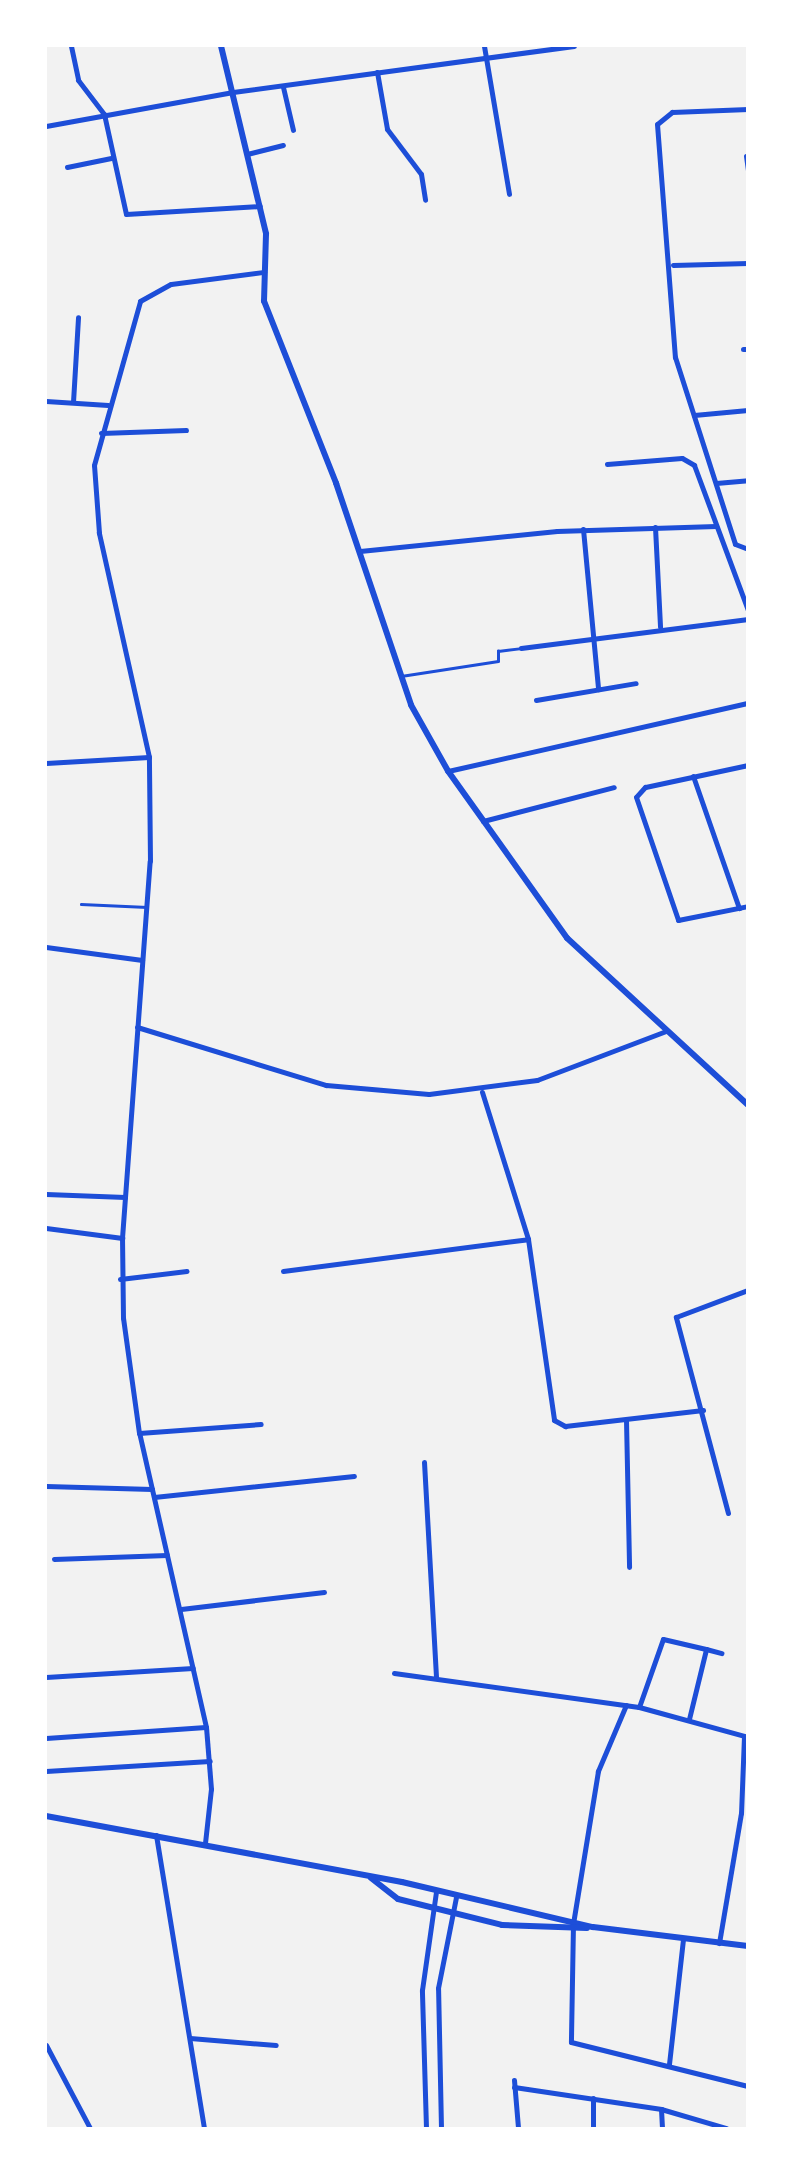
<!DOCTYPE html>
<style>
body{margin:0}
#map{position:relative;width:793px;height:2174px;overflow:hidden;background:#f2f2f2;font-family:Roboto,sans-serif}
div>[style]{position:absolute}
.service>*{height:2.5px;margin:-1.25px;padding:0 1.25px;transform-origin:1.25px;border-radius:1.25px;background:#1d4ed8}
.minor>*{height:5px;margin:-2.5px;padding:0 2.5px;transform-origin:2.5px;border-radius:2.5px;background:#1d4ed8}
.tertiary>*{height:6px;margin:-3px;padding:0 3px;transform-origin:3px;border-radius:3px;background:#1d4ed8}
span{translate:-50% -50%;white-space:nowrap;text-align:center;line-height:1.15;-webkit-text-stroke:7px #fff;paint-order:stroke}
.frame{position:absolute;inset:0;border:47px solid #fff;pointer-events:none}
</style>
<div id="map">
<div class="service">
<i style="left:401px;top:676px;width:98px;rotate:-8.8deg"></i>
<i style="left:498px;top:661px;width:10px;rotate:-90deg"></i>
<i style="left:498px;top:651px;width:23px;rotate:-7deg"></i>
<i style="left:81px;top:904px;width:66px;rotate:2.6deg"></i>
</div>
<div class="minor">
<i style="left:71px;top:46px;width:35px;rotate:78deg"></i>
<i style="left:78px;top:80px;width:43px;rotate:52.6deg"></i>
<i style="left:104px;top:114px;width:102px;rotate:77.6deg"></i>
<i style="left:126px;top:214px;width:134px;rotate:-3.4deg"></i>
<i style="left:484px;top:46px;width:150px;rotate:80.4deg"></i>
<i style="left:377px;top:72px;width:58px;rotate:80deg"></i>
<i style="left:387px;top:129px;width:56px;rotate:52.9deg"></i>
<i style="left:421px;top:174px;width:26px;rotate:81deg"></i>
<i style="left:283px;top:87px;width:44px;rotate:76.9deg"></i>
<i style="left:748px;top:109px;width:76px;rotate:177.7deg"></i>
<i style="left:672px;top:112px;width:19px;rotate:141deg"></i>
<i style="left:657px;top:124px;width:234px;rotate:85.6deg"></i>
<i style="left:675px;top:357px;width:196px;rotate:72.2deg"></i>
<i style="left:735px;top:544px;width:14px;rotate:21deg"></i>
<i style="left:46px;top:126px;width:190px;rotate:-10.3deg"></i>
<i style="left:233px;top:92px;width:344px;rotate:-7.7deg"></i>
<i style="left:247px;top:154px;width:37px;rotate:-14deg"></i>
<i style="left:746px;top:156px;width:15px;rotate:82deg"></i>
<i style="left:67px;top:167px;width:45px;rotate:-11.6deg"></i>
<i style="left:673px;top:265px;width:75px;rotate:-1.5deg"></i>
<i style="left:743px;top:349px;width:5px"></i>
<i style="left:46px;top:401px;width:62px;rotate:3.7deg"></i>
<i style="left:73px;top:402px;width:85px;rotate:-86.6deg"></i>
<i style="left:694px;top:415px;width:54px;rotate:-5.3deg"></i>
<i style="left:101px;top:433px;width:85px;rotate:-2deg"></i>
<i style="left:607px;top:464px;width:75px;rotate:-4.6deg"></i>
<i style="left:682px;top:458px;width:14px;rotate:30deg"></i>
<i style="left:694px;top:465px;width:155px;rotate:69.6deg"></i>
<i style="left:716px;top:483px;width:32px;rotate:-5deg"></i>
<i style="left:655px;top:527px;width:100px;rotate:87.1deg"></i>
<i style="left:583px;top:529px;width:161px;rotate:84.6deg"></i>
<i style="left:360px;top:551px;width:198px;rotate:-5.8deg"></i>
<i style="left:557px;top:531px;width:159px;rotate:-1.8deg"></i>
<i style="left:521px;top:648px;width:229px;rotate:-7.3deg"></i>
<i style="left:536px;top:700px;width:101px;rotate:-9.6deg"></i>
<i style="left:46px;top:763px;width:103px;rotate:-3.3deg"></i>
<i style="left:748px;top:765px;width:105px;rotate:167.9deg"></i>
<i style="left:645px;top:787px;width:13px;rotate:132deg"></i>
<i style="left:636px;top:797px;width:130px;rotate:71.1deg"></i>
<i style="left:678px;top:920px;width:71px;rotate:-11.3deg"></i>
<i style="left:448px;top:771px;width:308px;rotate:-12.8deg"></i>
<i style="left:693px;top:776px;width:140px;rotate:70.8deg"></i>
<i style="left:483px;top:821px;width:135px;rotate:-14.5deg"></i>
<i style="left:46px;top:947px;width:97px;rotate:7.7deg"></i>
<i style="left:137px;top:1027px;width:198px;rotate:17.1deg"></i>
<i style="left:326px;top:1085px;width:103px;rotate:5deg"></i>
<i style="left:429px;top:1094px;width:109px;rotate:-7.4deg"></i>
<i style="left:537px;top:1080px;width:138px;rotate:-20.8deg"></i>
<i style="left:482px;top:1092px;width:154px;rotate:72.6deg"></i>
<i style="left:528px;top:1239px;width:183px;rotate:81.8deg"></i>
<i style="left:554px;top:1420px;width:13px;rotate:29deg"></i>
<i style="left:565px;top:1426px;width:139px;rotate:-6.6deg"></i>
<i style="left:46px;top:1194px;width:79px;rotate:2.2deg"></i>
<i style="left:46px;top:1228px;width:77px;rotate:7.5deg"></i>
<i style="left:283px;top:1271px;width:247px;rotate:-7.4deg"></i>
<i style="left:120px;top:1279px;width:67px;rotate:-6.8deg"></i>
<i style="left:626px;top:1420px;width:147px;rotate:88.8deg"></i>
<i style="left:139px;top:1433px;width:122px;rotate:-4.2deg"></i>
<i style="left:424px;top:1462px;width:215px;rotate:86.8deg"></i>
<i style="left:46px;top:1486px;width:106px;rotate:1.6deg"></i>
<i style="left:154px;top:1497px;width:201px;rotate:-6deg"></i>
<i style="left:728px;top:1513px;width:203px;rotate:-104.9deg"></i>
<i style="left:676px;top:1317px;width:77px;rotate:-20.6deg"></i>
<i style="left:54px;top:1559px;width:113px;rotate:-2deg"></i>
<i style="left:181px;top:1609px;width:144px;rotate:-6.8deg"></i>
<i style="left:394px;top:1673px;width:247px;rotate:7.9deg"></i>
<i style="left:639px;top:1707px;width:109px;rotate:15.4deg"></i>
<i style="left:744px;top:1736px;width:77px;rotate:92.2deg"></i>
<i style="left:741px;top:1813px;width:132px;rotate:99.6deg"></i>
<i style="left:46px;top:1677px;width:147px;rotate:-3.5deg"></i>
<i style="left:626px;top:1705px;width:72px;rotate:113deg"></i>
<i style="left:598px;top:1771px;width:154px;rotate:99.3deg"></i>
<i style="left:573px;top:1923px;width:119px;rotate:91deg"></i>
<i style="left:571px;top:2042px;width:182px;rotate:14deg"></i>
<i style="left:639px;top:1707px;width:72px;rotate:-70.6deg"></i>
<i style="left:663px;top:1639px;width:44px;rotate:13.1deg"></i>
<i style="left:689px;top:1719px;width:72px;rotate:-76.3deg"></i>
<i style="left:706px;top:1649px;width:16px;rotate:15deg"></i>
<i style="left:46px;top:1738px;width:160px;rotate:-3.9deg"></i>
<i style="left:46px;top:1771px;width:164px;rotate:-3.5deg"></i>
<i style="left:156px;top:1835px;width:297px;rotate:80.7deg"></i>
<i style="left:205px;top:1843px;width:54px;rotate:-83.7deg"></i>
<i style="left:211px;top:1789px;width:62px;rotate:-94.6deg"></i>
<i style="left:206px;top:1727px;width:302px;rotate:-102.8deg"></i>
<i style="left:139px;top:1433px;width:116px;rotate:-97.9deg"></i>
<i style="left:123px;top:1318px;width:80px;rotate:-90.7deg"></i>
<i style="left:122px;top:1238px;width:378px;rotate:-85.8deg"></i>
<i style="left:150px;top:861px;width:104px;rotate:-90.6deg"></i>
<i style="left:149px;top:757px;width:230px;rotate:-102.6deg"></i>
<i style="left:99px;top:533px;width:68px;rotate:-94.2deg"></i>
<i style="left:94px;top:465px;width:170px;rotate:-74.3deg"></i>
<i style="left:140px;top:301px;width:35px;rotate:-29deg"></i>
<i style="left:171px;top:284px;width:94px;rotate:-7.4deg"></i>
<i style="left:190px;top:2038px;width:86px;rotate:4.7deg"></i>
<i style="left:46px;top:2045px;width:94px;rotate:62.1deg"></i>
<i style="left:669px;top:2064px;width:125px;rotate:-83.6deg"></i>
<i style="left:514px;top:2080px;width:48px;rotate:85.2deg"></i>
<i style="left:514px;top:2087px;width:149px;rotate:8.5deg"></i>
<i style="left:661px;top:2109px;width:68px;rotate:16.3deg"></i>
<i style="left:593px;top:2098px;width:30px;rotate:90deg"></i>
<i style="left:661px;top:2109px;width:19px;rotate:87deg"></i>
<i style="left:426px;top:2128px;width:138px;rotate:-91.7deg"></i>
<i style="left:422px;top:1990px;width:99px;rotate:-81.9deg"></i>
<i style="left:441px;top:2128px;width:140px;rotate:-91.2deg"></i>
<i style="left:438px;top:1988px;width:93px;rotate:-78.8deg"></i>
</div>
<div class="tertiary">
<i style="left:221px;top:46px;width:193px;rotate:76.5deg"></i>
<i style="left:266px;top:234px;width:67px;rotate:91.7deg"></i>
<i style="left:264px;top:301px;width:196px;rotate:68.4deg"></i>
<i style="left:336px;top:483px;width:234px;rotate:71.3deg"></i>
<i style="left:411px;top:705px;width:76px;rotate:60.7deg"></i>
<i style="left:448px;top:771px;width:205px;rotate:54.5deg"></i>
<i style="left:567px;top:938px;width:246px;rotate:42.7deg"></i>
<i style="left:46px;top:1816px;width:362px;rotate:10.5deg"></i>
<i style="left:402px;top:1882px;width:196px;rotate:13.3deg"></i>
<i style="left:593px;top:1927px;width:156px;rotate:7deg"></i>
<i style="left:371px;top:1878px;width:34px;rotate:38deg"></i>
<i style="left:398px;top:1899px;width:107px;rotate:14deg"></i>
<i style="left:502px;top:1925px;width:85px;rotate:2deg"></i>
</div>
<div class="frame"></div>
</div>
